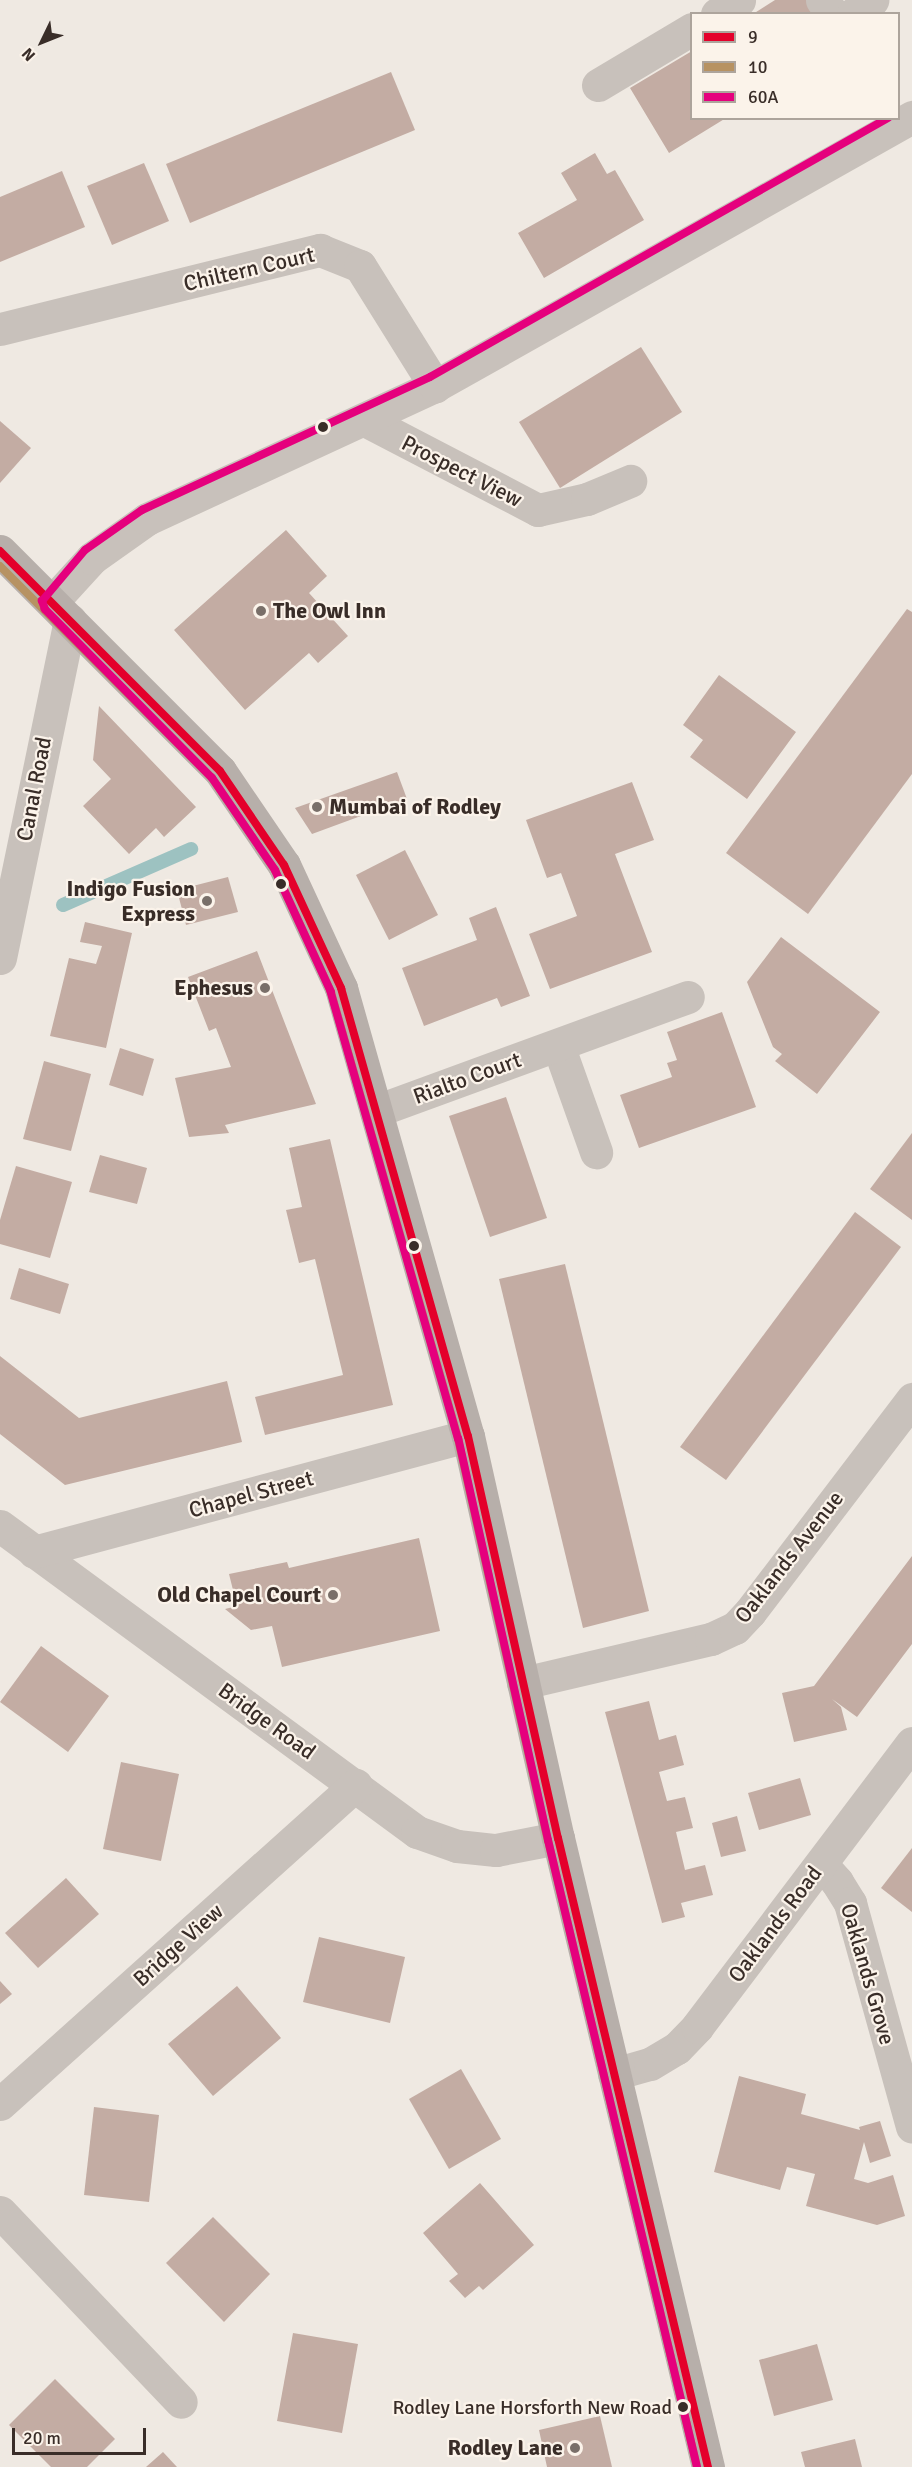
<!DOCTYPE html>
<style>
body{margin:0}
#map{position:relative;width:912px;height:2467px;overflow:hidden;background:#efe9e2;font-family:Signika,sans-serif}
div>[style]{position:absolute}
.stream>*{height:14px;margin:-7px;padding:0 7px;transform-origin:7px;border-radius:7px;background:#9dc2c1}
.building>*{inset:0;background:#c3aca3}
.minor>*{height:33px;margin:-16.5px;padding:0 16.5px;transform-origin:16.5px;border-radius:16.5px;background:#c8c1bb}
.major>*{height:33px;margin:-16.5px;padding:0 16.5px;transform-origin:16.5px;border-radius:16.5px;background:#b7afaa}
.bus-1>*{height:8px;margin:-4px;padding:0 4px;transform-origin:4px;border-radius:4px;background:#e4002b}
.bus-2>*{height:8px;margin:-4px;padding:0 4px;transform-origin:4px;border-radius:4px;background:#b79262}
.bus-3>*{height:8px;margin:-4px;padding:0 4px;transform-origin:4px;border-radius:4px;background:#e5007d}
.dots>*{width:16px;height:16px;translate:-50% -50%;box-sizing:border-box;border:3px solid #fbf3ea;border-radius:50%}
span{translate:-50% -50%;white-space:nowrap;text-align:center;line-height:1.15;-webkit-text-stroke:4.5px #fbf3ea;paint-order:stroke}
.bus-label{font-size:20px;color:#392d28}
.right{translate:-100% -50%;text-align:right}
.street-label{font-size:22px;color:#392d28}
.poi-label{font-size:22px;color:#392d28;font-weight:700}
.left{translate:0 -50%;text-align:left}
.legend{position:absolute;left:690px;top:12px;width:210px;height:108px;box-sizing:border-box;background:#fbf3ea;border:2px solid #ada49c;margin:0;padding:8px 10px;list-style:none;font-size:18px;color:#392d28}
.legend li{display:flex;align-items:center;gap:12px;height:30px}
.legend b{width:30px;border:2px solid #ada49c}
.north{position:absolute;left:12px;top:12px;width:60px;height:60px;-webkit-text-stroke:4px #fbf3ea;paint-order:stroke;rotate:227deg;font-size:16px;font-weight:700;line-height:24px;text-align:center;color:#392d28}
.north::after{content:'';display:block;margin:auto;width:21px;height:27px;background:#392d28;clip-path:polygon(50% 0,100% 100%,50% 72%,0 100%)}
.scale{position:absolute;left:12px;top:2428px;width:134px;height:27px;box-sizing:border-box;border:3px solid #392d28;border-top:0;padding-left:8px;font-size:18px;line-height:21px;white-space:nowrap;color:#392d28;-webkit-text-stroke:4px #fbf3ea;paint-order:stroke}
</style>
<div id="map">
<div class="stream">
<i style="left:63px;top:905px;width:140px;rotate:-23.6deg"></i>
</div>
<div class="building">
<i style="clip-path:polygon(775px 0,807px 0,815px 14px,753px 14px)"></i>
<i style="clip-path:polygon(692px 51px,692px 118px,726px 118px,669px 153px,630px 88px)"></i>
<i style="clip-path:polygon(391px 72px,415px 130px,190px 223px,166px 164px)"></i>
<i style="clip-path:polygon(595px 153px,607px 174px,615px 170px,644px 220px,544px 278px,518px 233px,577px 200px,561px 173px)"></i>
<i style="clip-path:polygon(144px 163px,169px 221px,112px 245px,87px 186px)"></i>
<i style="clip-path:polygon(62px 171px,85px 227px,0 262px,0 197px)"></i>
<i style="clip-path:polygon(641px 347px,682px 412px,560px 488px,519px 422px)"></i>
<i style="clip-path:polygon(0 421px,31px 448px,0 483px)"></i>
<i style="clip-path:polygon(286px 530px,327px 576px,309px 593px,348px 636px,318px 663px,309px 653px,245px 710px,174px 630px)"></i>
<i style="clip-path:polygon(907px 609px,912px 612px,912px 774px,808px 914px,726px 853px)"></i>
<i style="clip-path:polygon(719px 675px,796px 732px,747px 799px,690px 757px,703px 740px,683px 725px)"></i>
<i style="clip-path:polygon(99px 706px,196px 807px,164px 837px,156px 828px,129px 854px,83px 806px,111px 779px,93px 760px)"></i>
<i style="clip-path:polygon(397px 772px,407px 799px,312px 834px,295px 808px)"></i>
<i style="clip-path:polygon(632px 782px,654px 840px,615px 854px,652px 952px,550px 989px,529px 934px,577px 916px,561px 873px,547px 878px,526px 820px)"></i>
<i style="clip-path:polygon(405px 850px,438px 915px,389px 940px,356px 875px)"></i>
<i style="clip-path:polygon(228px 877px,238px 912px,186px 925px,177px 890px)"></i>
<i style="clip-path:polygon(496px 907px,530px 996px,501px 1007px,497px 998px,424px 1026px,402px 968px,477px 940px,469px 918px)"></i>
<i style="clip-path:polygon(85px 922px,132px 933px,106px 1048px,50px 1036px,69px 958px,96px 964px,102px 946px,80px 942px)"></i>
<i style="clip-path:polygon(781px 937px,880px 1012px,817px 1094px,775px 1061px,782px 1054px,773px 1047px,747px 982px)"></i>
<i style="clip-path:polygon(257px 951px,316px 1104px,225px 1125px,229px 1133px,189px 1137px,175px 1078px,231px 1067px,216px 1028px,209px 1031px,188px 977px)"></i>
<i style="clip-path:polygon(722px 1012px,756px 1107px,639px 1148px,620px 1095px,672px 1077px,667px 1063px,677px 1060px,667px 1032px)"></i>
<i style="clip-path:polygon(120px 1048px,154px 1059px,143px 1096px,109px 1085px)"></i>
<i style="clip-path:polygon(44px 1061px,91px 1074px,71px 1151px,23px 1139px)"></i>
<i style="clip-path:polygon(506px 1097px,547px 1218px,490px 1237px,449px 1116px)"></i>
<i style="clip-path:polygon(912px 1133px,912px 1220px,870px 1189px)"></i>
<i style="clip-path:polygon(330px 1139px,393px 1405px,265px 1435px,255px 1397px,343px 1375px,315px 1259px,299px 1263px,286px 1210px,302px 1207px,289px 1148px)"></i>
<i style="clip-path:polygon(100px 1155px,147px 1168px,137px 1204px,89px 1192px)"></i>
<i style="clip-path:polygon(16px 1166px,72px 1182px,50px 1258px,0 1244px,0 1220px)"></i>
<i style="clip-path:polygon(855px 1212px,901px 1247px,726px 1480px,680px 1447px)"></i>
<i style="clip-path:polygon(565px 1264px,649px 1611px,583px 1628px,499px 1279px)"></i>
<i style="clip-path:polygon(19px 1268px,69px 1284px,60px 1314px,10px 1299px)"></i>
<i style="clip-path:polygon(0 1356px,79px 1418px,227px 1381px,242px 1442px,65px 1485px,0 1434px)"></i>
<i style="clip-path:polygon(419px 1538px,440px 1631px,282px 1667px,272px 1626px,251px 1630px,225px 1609px,237px 1606px,229px 1574px,287px 1562px,289px 1568px)"></i>
<i style="clip-path:polygon(912px 1556px,912px 1644px,857px 1717px,832px 1699px,841px 1707px,847px 1730px,794px 1742px,782px 1693px,814px 1686px)"></i>
<i style="clip-path:polygon(41px 1646px,109px 1696px,68px 1752px,0 1702px)"></i>
<i style="clip-path:polygon(649px 1701px,659px 1740px,676px 1735px,684px 1765px,659px 1772px,667px 1801px,685px 1797px,693px 1828px,676px 1832px,685px 1870px,705px 1865px,713px 1895px,681px 1903px,685px 1917px,662px 1923px,605px 1712px)"></i>
<i style="clip-path:polygon(121px 1762px,179px 1774px,161px 1861px,103px 1849px)"></i>
<i style="clip-path:polygon(800px 1778px,811px 1815px,759px 1830px,748px 1793px)"></i>
<i style="clip-path:polygon(737px 1816px,746px 1851px,721px 1857px,712px 1823px)"></i>
<i style="clip-path:polygon(912px 1848px,912px 1912px,881px 1888px)"></i>
<i style="clip-path:polygon(66px 1878px,99px 1914px,38px 1968px,5px 1933px)"></i>
<i style="clip-path:polygon(319px 1937px,405px 1957px,390px 2023px,303px 2002px)"></i>
<i style="clip-path:polygon(0 1981px,12px 1994px,0 2004px)"></i>
<i style="clip-path:polygon(237px 1986px,281px 2038px,213px 2096px,168px 2044px)"></i>
<i style="clip-path:polygon(461px 2069px,501px 2139px,449px 2169px,409px 2099px)"></i>
<i style="clip-path:polygon(739px 2076px,806px 2094px,801px 2114px,860px 2130px,859px 2127px,880px 2121px,891px 2156px,870px 2163px,864px 2142px,854px 2179px,868px 2183px,893px 2175px,905px 2216px,877px 2225px,806px 2206px,815px 2174px,787px 2167px,780px 2190px,714px 2172px)"></i>
<i style="clip-path:polygon(94px 2107px,159px 2115px,149px 2202px,84px 2195px)"></i>
<i style="clip-path:polygon(480px 2183px,534px 2245px,483px 2290px,479px 2286px,465px 2298px,449px 2281px,458px 2274px,423px 2233px)"></i>
<i style="clip-path:polygon(213px 2217px,270px 2274px,224px 2322px,166px 2263px)"></i>
<i style="clip-path:polygon(293px 2333px,358px 2344px,342px 2433px,277px 2421px)"></i>
<i style="clip-path:polygon(817px 2344px,833px 2400px,774px 2416px,759px 2360px)"></i>
<i style="clip-path:polygon(55px 2379px,115px 2439px,87px 2467px,51px 2467px,9px 2425px)"></i>
<i style="clip-path:polygon(600px 2416px,612px 2467px,547px 2467px,539px 2430px)"></i>
<i style="clip-path:polygon(855px 2439px,862px 2467px,805px 2467px,801px 2452px)"></i>
<i style="clip-path:polygon(163px 2452px,177px 2467px,146px 2467px)"></i>
</div>
<div class="minor">
<i style="left:822px;top:0;width:18px;rotate:52deg"></i>
<i style="left:717px;top:14px;width:26px;rotate:-32deg"></i>
<i style="left:853px;top:14px;width:24px;rotate:-36deg"></i>
<i style="left:598px;top:85px;width:109px;rotate:-30.8deg"></i>
<i style="left:0;top:329px;width:330px;rotate:-13.9deg"></i>
<i style="left:320px;top:250px;width:43px;rotate:21.8deg"></i>
<i style="left:360px;top:266px;width:142px;rotate:58deg"></i>
<i style="left:365px;top:420px;width:195px;rotate:27.5deg"></i>
<i style="left:538px;top:510px;width:50px;rotate:-12.7deg"></i>
<i style="left:587px;top:499px;width:47px;rotate:-22.7deg"></i>
<i style="left:52px;top:602px;width:59px;rotate:-47.7deg"></i>
<i style="left:92px;top:558px;width:67px;rotate:-35.3deg"></i>
<i style="left:147px;top:519px;width:317px;rotate:-24.8deg"></i>
<i style="left:435px;top:386px;width:548px;rotate:-29.42deg"></i>
<i style="left:0;top:958px;width:345px;rotate:-78.3deg"></i>
<i style="left:558px;top:1045px;width:114px;rotate:70.4deg"></i>
<i style="left:376px;top:1111px;width:332px;rotate:-20.1deg"></i>
<i style="left:0;top:1526px;width:517px;rotate:36.27deg"></i>
<i style="left:417px;top:1832px;width:42px;rotate:19.3deg"></i>
<i style="left:457px;top:1846px;width:39px;rotate:6deg"></i>
<i style="left:496px;top:1850px;width:63px;rotate:-11deg"></i>
<i style="left:34px;top:1552px;width:449px;rotate:-15deg"></i>
<i style="left:523px;top:1683px;width:193px;rotate:-13.2deg"></i>
<i style="left:711px;top:1639px;width:26px;rotate:-25deg"></i>
<i style="left:735px;top:1628px;width:22px;rotate:-47deg"></i>
<i style="left:750px;top:1612px;width:268px;rotate:-52.7deg"></i>
<i style="left:821px;top:1864px;width:24px;rotate:48deg"></i>
<i style="left:837px;top:1882px;width:25px;rotate:58deg"></i>
<i style="left:850px;top:1903px;width:232px;rotate:74.5deg"></i>
<i style="left:614px;top:2074px;width:37px;rotate:-16deg"></i>
<i style="left:650px;top:2064px;width:31px;rotate:-31deg"></i>
<i style="left:677px;top:2048px;width:29px;rotate:-46deg"></i>
<i style="left:697px;top:2027px;width:356px;rotate:-52.9deg"></i>
<i style="left:0;top:2104px;width:478px;rotate:-41.9deg"></i>
<i style="left:0;top:2212px;width:262px;rotate:46.4deg"></i>
</div>
<div class="major">
<i style="left:0;top:551px;width:311px;rotate:45deg"></i>
<i style="left:220px;top:771px;width:114px;rotate:55.8deg"></i>
<i style="left:284px;top:865px;width:136px;rotate:65.1deg"></i>
<i style="left:341px;top:988px;width:466px;rotate:74.2deg"></i>
<i style="left:468px;top:1436px;width:412px;rotate:77.4deg"></i>
<i style="left:558px;top:1838px;width:647px;rotate:76.59deg"></i>
</div>
<div class="bus-1">
<i style="left:0;top:551px;width:311px;rotate:45deg"></i>
<i style="left:220px;top:771px;width:114px;rotate:55.8deg"></i>
<i style="left:284px;top:865px;width:136px;rotate:65.1deg"></i>
<i style="left:341px;top:988px;width:466px;rotate:74.2deg"></i>
<i style="left:468px;top:1436px;width:412px;rotate:77.4deg"></i>
<i style="left:558px;top:1838px;width:647px;rotate:76.59deg"></i>
</div>
<div class="bus-2">
<i style="left:0;top:566px;width:300px;rotate:45deg"></i>
<i style="left:212px;top:778px;width:112px;rotate:55.6deg"></i>
<i style="left:275px;top:870px;width:134px;rotate:65.3deg"></i>
<i style="left:331px;top:992px;width:465px;rotate:74.1deg"></i>
<i style="left:458px;top:1439px;width:411px;rotate:77.4deg"></i>
<i style="left:548px;top:1840px;width:644px;rotate:76.63deg"></i>
</div>
<div class="bus-3">
<i style="left:697px;top:2467px;width:644px;rotate:-103.37deg"></i>
<i style="left:548px;top:1840px;width:411px;rotate:-102.6deg"></i>
<i style="left:458px;top:1439px;width:465px;rotate:-105.9deg"></i>
<i style="left:331px;top:992px;width:134px;rotate:-114.7deg"></i>
<i style="left:275px;top:870px;width:112px;rotate:-124.4deg"></i>
<i style="left:212px;top:778px;width:238px;rotate:-134.7deg"></i>
<i style="left:45px;top:609px;width:9px;rotate:-111deg"></i>
<i style="left:42px;top:601px;width:67px;rotate:-49.9deg"></i>
<i style="left:85px;top:550px;width:70px;rotate:-35.1deg"></i>
<i style="left:142px;top:510px;width:317px;rotate:-24.8deg"></i>
<i style="left:430px;top:377px;width:526px;rotate:-29.49deg"></i>
</div>
<div class="dots">
<i style="left:323px;top:427px;background:#392d28"></i>
<i style="left:261px;top:611px;background:#796f69"></i>
<i style="left:317px;top:807px;background:#796f69"></i>
<i style="left:281px;top:884px;background:#392d28"></i>
<i style="left:207px;top:901px;background:#796f69"></i>
<i style="left:265px;top:988px;background:#796f69"></i>
<i style="left:414px;top:1246px;background:#392d28"></i>
<i style="left:333px;top:1595px;background:#796f69"></i>
<i style="left:683px;top:2407px;background:#392d28"></i>
<i style="left:575px;top:2448px;background:#796f69"></i>
</div>
<div class="bus-label">
<span class="right" style="left:672px;top:2407px">Rodley Lane Horsforth New Road</span>
</div>
<div class="street-label">
<span style="left:249px;top:269px;rotate:-13deg">Chiltern Court</span>
<span style="left:462px;top:471px;rotate:27deg">Prospect View</span>
<span style="left:34px;top:789px;rotate:-79deg">Canal Road</span>
<span style="left:467px;top:1078px;rotate:-20deg">Rialto Court</span>
<span style="left:251px;top:1494px;rotate:-15deg">Chapel Street</span>
<span style="left:789px;top:1557px;rotate:-52deg">Oaklands Avenue</span>
<span style="left:267px;top:1721px;rotate:36deg">Bridge Road</span>
<span style="left:775px;top:1924px;rotate:-53deg">Oaklands Road</span>
<span style="left:178px;top:1945px;rotate:-42deg">Bridge View</span>
<span style="left:868px;top:1974px;rotate:74deg">Oaklands Grove</span>
</div>
<div class="poi-label">
<span class="left" style="left:273px;top:611px">The Owl Inn</span>
<span class="left" style="left:329px;top:807px">Mumbai of Rodley</span>
<span class="right" style="left:195px;top:901px">Indigo Fusion<br>Express</span>
<span class="right" style="left:253px;top:988px">Ephesus</span>
<span class="right" style="left:321px;top:1595px">Old Chapel Court</span>
<span class="right" style="left:563px;top:2448px">Rodley Lane</span>
</div>
<ul class="legend">
<li><b style="height:8px;background:#e4002b"></b>9</li>
<li><b style="height:8px;background:#b79262"></b>10</li>
<li><b style="height:8px;background:#e5007d"></b>60A</li>
</ul>
<div class="north">N</div>
<div class="scale">20 m</div>
</div>
